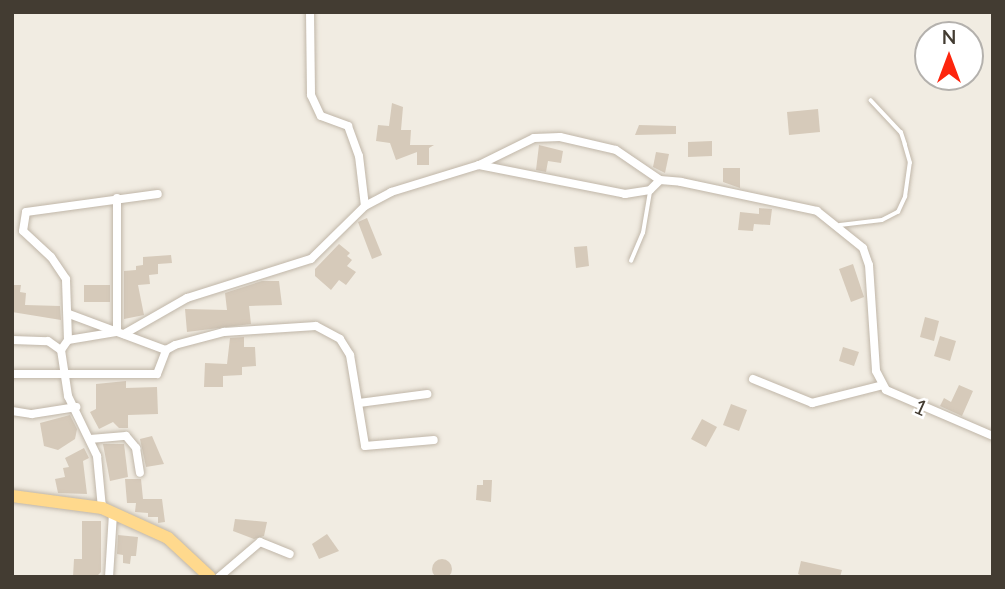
<!DOCTYPE html>
<style>
body{margin:0}
#map{position:relative;width:1005px;height:589px;overflow:hidden;background:#f1ece2;font-family:Lato,sans-serif}
div>[style]{position:absolute}
.building>*{inset:0;background:#d6caba}
.round{border-radius:50%}
.roads{filter:drop-shadow(0 0 2px #c0b6a8) drop-shadow(0 0 2px #c0b6a8)}
.lane>*{height:3.5px;margin:-1.75px;padding:0 1.75px;transform-origin:1.75px;border-radius:1.75px;background:#fff}
.street>*{height:8px;margin:-4px;padding:0 4px;transform-origin:4px;border-radius:4px;background:#fff}
.primary>*{height:12px;margin:-6px;padding:0 6px;transform-origin:6px;border-radius:6px;background:#ffd98d}
span{translate:-50% -50%;white-space:nowrap;text-align:center;line-height:1.15;-webkit-text-stroke:5px #fff;paint-order:stroke}
.street-label{font-size:21px;color:#433c32}
.frame{position:absolute;inset:0;border:14px solid #433c32;pointer-events:none}
.north{position:absolute;left:914px;top:21px;width:70px;height:70px;box-sizing:border-box;background:#fff;border:2px solid #b4b1ad;border-radius:50%;rotate:0deg;font-size:19px;font-weight:700;line-height:28px;text-align:center;color:#433c32}
.north::after{content:'';display:block;margin:auto;width:24px;height:32px;background:#fd250d;clip-path:polygon(50% 0,100% 100%,50% 72%,0 100%)}
</style>
<div id="map">
<div class="building">
<i style="clip-path:polygon(392px 103px,403px 107px,401px 130px,411px 130px,410px 145px,434px 145px,429px 148px,429px 165px,417px 165px,417px 152px,396px 160px,390px 143px,376px 141px,378px 125px,389px 126px)"></i>
<i style="clip-path:polygon(818px 109px,820px 132px,789px 135px,787px 112px)"></i>
<i style="clip-path:polygon(639px 125px,676px 126px,676px 134px,635px 135px)"></i>
<i style="clip-path:polygon(712px 141px,712px 156px,688px 157px,688px 142px)"></i>
<i style="clip-path:polygon(539px 145px,563px 151px,561px 163px,548px 161px,546px 172px,536px 170px)"></i>
<i style="clip-path:polygon(656px 152px,669px 154px,665px 173px,653px 167px)"></i>
<i style="clip-path:polygon(723px 168px,740px 168px,740px 188px,723px 182px)"></i>
<i style="clip-path:polygon(759px 208px,772px 209px,770px 225px,754px 224px,753px 231px,738px 230px,740px 212px,759px 214px)"></i>
<i style="clip-path:polygon(367px 218px,382px 255px,372px 259px,358px 222px)"></i>
<i style="clip-path:polygon(339px 244px,350px 253px,347px 256px,352px 260px,347px 266px,356px 272px,346px 285px,339px 280px,331px 290px,315px 276px,315px 269px)"></i>
<i style="clip-path:polygon(587px 246px,589px 266px,576px 268px,574px 247px)"></i>
<i style="clip-path:polygon(171px 255px,172px 263px,158px 264px,158px 274px,149px 275px,150px 284px,138px 285px,144px 315px,124px 319px,124px 271px,136px 270px,136px 266px,143px 265px,143px 257px)"></i>
<i style="clip-path:polygon(853px 264px,864px 297px,851px 302px,839px 269px)"></i>
<i style="clip-path:polygon(262px 281px,279px 281px,282px 305px,249px 306px,251px 324px,187px 332px,185px 309px,227px 310px,225px 293px)"></i>
<i style="clip-path:polygon(12px 285px,21px 285px,20px 292px,26px 293px,25px 305px,60px 306px,61px 320px,12px 312px)"></i>
<i style="clip-path:polygon(84px 285px,110px 285px,110px 302px,84px 302px)"></i>
<i style="clip-path:polygon(925px 317px,939px 321px,934px 341px,920px 337px)"></i>
<i style="clip-path:polygon(940px 336px,956px 341px,950px 361px,934px 356px)"></i>
<i style="clip-path:polygon(244px 337px,244px 347px,255px 347px,256px 366px,242px 367px,242px 375px,223px 376px,223px 387px,204px 387px,205px 363px,227px 364px,230px 338px)"></i>
<i style="clip-path:polygon(843px 347px,859px 352px,854px 366px,839px 361px)"></i>
<i style="clip-path:polygon(126px 381px,126px 388px,157px 387px,158px 414px,128px 415px,128px 428px,119px 428px,113px 422px,99px 429px,90px 412px,96px 409px,96px 384px)"></i>
<i style="clip-path:polygon(959px 385px,973px 391px,962px 416px,940px 406px,944px 398px,951px 402px)"></i>
<i style="clip-path:polygon(731px 404px,747px 410px,739px 431px,723px 425px)"></i>
<i style="clip-path:polygon(70px 415px,77px 429px,75px 439px,58px 450px,44px 446px,40px 423px)"></i>
<i style="clip-path:polygon(702px 419px,717px 427px,706px 447px,691px 439px)"></i>
<i style="clip-path:polygon(152px 436px,164px 464px,146px 467px,140px 439px)"></i>
<i style="clip-path:polygon(103px 444px,124px 444px,128px 477px,110px 481px)"></i>
<i style="clip-path:polygon(84px 448px,89px 458px,83px 461px,87px 494px,58px 493px,55px 479px,65px 477px,63px 468px,69px 467px,65px 458px)"></i>
<i style="clip-path:polygon(125px 479px,141px 479px,143px 499px,162px 499px,165px 522px,158px 523px,158px 517px,148px 517px,148px 513px,135px 512px,136px 503px,127px 503px)"></i>
<i style="clip-path:polygon(483px 480px,492px 480px,491px 502px,476px 500px,477px 485px,483px 485px)"></i>
<i style="clip-path:polygon(235px 519px,267px 522px,264px 536px,254px 539px,233px 531px)"></i>
<i style="clip-path:polygon(82px 521px,101px 521px,101px 572px,96px 577px,73px 577px,74px 559px,82px 559px)"></i>
<i style="clip-path:polygon(327px 534px,339px 551px,319px 559px,312px 544px)"></i>
<i style="clip-path:polygon(118px 535px,138px 537px,136px 556px,131px 556px,130px 564px,123px 563px,123px 555px,117px 554px)"></i>
<i class="round" style="left:432px;top:559px;width:20px;height:20px"></i>
<i style="clip-path:polygon(801px 561px,842px 570px,840px 577px,805px 577px,798px 574px)"></i>
</div>
<div class="roads">
<div class="lane">
<i style="left:840px;top:225px;width:42px;rotate:-6.8deg"></i>
<i style="left:882px;top:220px;width:18px;rotate:-27deg"></i>
<i style="left:898px;top:212px;width:17px;rotate:-65deg"></i>
<i style="left:905px;top:197px;width:34px;rotate:-82deg"></i>
<i style="left:910px;top:163px;width:19px;rotate:-106deg"></i>
<i style="left:905px;top:145px;width:13px;rotate:-108deg"></i>
<i style="left:901px;top:133px;width:44px;rotate:-133.2deg"></i>
<i style="left:631px;top:261px;width:30px;rotate:-67deg"></i>
<i style="left:643px;top:233px;width:42px;rotate:-80.3deg"></i>
</div>
<div class="street">
<i style="left:310px;top:12px;width:83px;rotate:89.3deg"></i>
<i style="left:311px;top:95px;width:23px;rotate:65deg"></i>
<i style="left:321px;top:116px;width:29px;rotate:20deg"></i>
<i style="left:348px;top:126px;width:32px;rotate:70deg"></i>
<i style="left:359px;top:156px;width:50px;rotate:83.2deg"></i>
<i style="left:479px;top:165px;width:149px;rotate:11.2deg"></i>
<i style="left:625px;top:194px;width:25px;rotate:-9deg"></i>
<i style="left:650px;top:190px;width:14px;rotate:-45deg"></i>
<i style="left:660px;top:180px;width:21px;rotate:5deg"></i>
<i style="left:681px;top:182px;width:139px;rotate:12deg"></i>
<i style="left:817px;top:211px;width:59px;rotate:38.8deg"></i>
<i style="left:863px;top:248px;width:18px;rotate:71deg"></i>
<i style="left:869px;top:265px;width:106px;rotate:86.2deg"></i>
<i style="left:876px;top:371px;width:21px;rotate:62deg"></i>
<i style="left:886px;top:390px;width:116px;rotate:23.3deg"></i>
<i style="left:69px;top:314px;width:103px;rotate:20.4deg"></i>
<i style="left:124px;top:334px;width:73px;rotate:-29.7deg"></i>
<i style="left:187px;top:298px;width:130px;rotate:-17.5deg"></i>
<i style="left:311px;top:259px;width:76px;rotate:-44.5deg"></i>
<i style="left:365px;top:206px;width:30px;rotate:-28deg"></i>
<i style="left:391px;top:192px;width:92px;rotate:-17.1deg"></i>
<i style="left:479px;top:165px;width:61px;rotate:-26.1deg"></i>
<i style="left:534px;top:138px;width:26px;rotate:-2deg"></i>
<i style="left:560px;top:137px;width:57px;rotate:13.1deg"></i>
<i style="left:616px;top:150px;width:53px;rotate:34.3deg"></i>
<i style="left:12px;top:340px;width:36px;rotate:2deg"></i>
<i style="left:48px;top:341px;width:16px;rotate:35deg"></i>
<i style="left:61px;top:350px;width:47px;rotate:81.3deg"></i>
<i style="left:68px;top:396px;width:67px;rotate:64.2deg"></i>
<i style="left:97px;top:456px;width:52px;rotate:84.5deg"></i>
<i style="left:68px;top:340px;width:50px;rotate:-9.3deg"></i>
<i style="left:117px;top:332px;width:134px;rotate:-90deg"></i>
<i style="left:61px;top:350px;width:12px;rotate:-55deg"></i>
<i style="left:68px;top:340px;width:61px;rotate:-91.9deg"></i>
<i style="left:66px;top:279px;width:27px;rotate:-124deg"></i>
<i style="left:51px;top:257px;width:38px;rotate:-137deg"></i>
<i style="left:23px;top:231px;width:19px;rotate:-81deg"></i>
<i style="left:26px;top:212px;width:133px;rotate:-7.8deg"></i>
<i style="left:12px;top:374px;width:145px"></i>
<i style="left:157px;top:374px;width:26px;rotate:-69deg"></i>
<i style="left:166px;top:350px;width:10px;rotate:-29deg"></i>
<i style="left:175px;top:345px;width:51px;rotate:-14.9deg"></i>
<i style="left:224px;top:332px;width:92px;rotate:-3.7deg"></i>
<i style="left:316px;top:326px;width:27px;rotate:28deg"></i>
<i style="left:340px;top:339px;width:19px;rotate:58deg"></i>
<i style="left:350px;top:355px;width:92px;rotate:80.6deg"></i>
<i style="left:365px;top:446px;width:69px;rotate:-5deg"></i>
<i style="left:753px;top:379px;width:64px;rotate:22.1deg"></i>
<i style="left:812px;top:403px;width:73px;rotate:-14.2deg"></i>
<i style="left:359px;top:403px;width:69px;rotate:-7.5deg"></i>
<i style="left:12px;top:411px;width:20px;rotate:9deg"></i>
<i style="left:32px;top:414px;width:45px;rotate:-9deg"></i>
<i style="left:90px;top:439px;width:36px;rotate:-5deg"></i>
<i style="left:126px;top:436px;width:16px;rotate:50deg"></i>
<i style="left:136px;top:448px;width:25px;rotate:81deg"></i>
<i style="left:109px;top:577px;width:64px;rotate:-86.4deg"></i>
<i style="left:219px;top:577px;width:54px;rotate:-40.5deg"></i>
<i style="left:260px;top:542px;width:32px;rotate:22deg"></i>
</div>
<div class="primary">
<i style="left:12px;top:496px;width:91px;rotate:7.6deg"></i>
<i style="left:102px;top:508px;width:72px;rotate:24.4deg"></i>
<i style="left:168px;top:538px;width:57px;rotate:42.9deg"></i>
</div>
</div>
<div class="street-label">
<span style="left:921px;top:407px;rotate:24deg">1</span>
</div>
<div class="frame"></div>
<div class="north">N</div>
</div>
